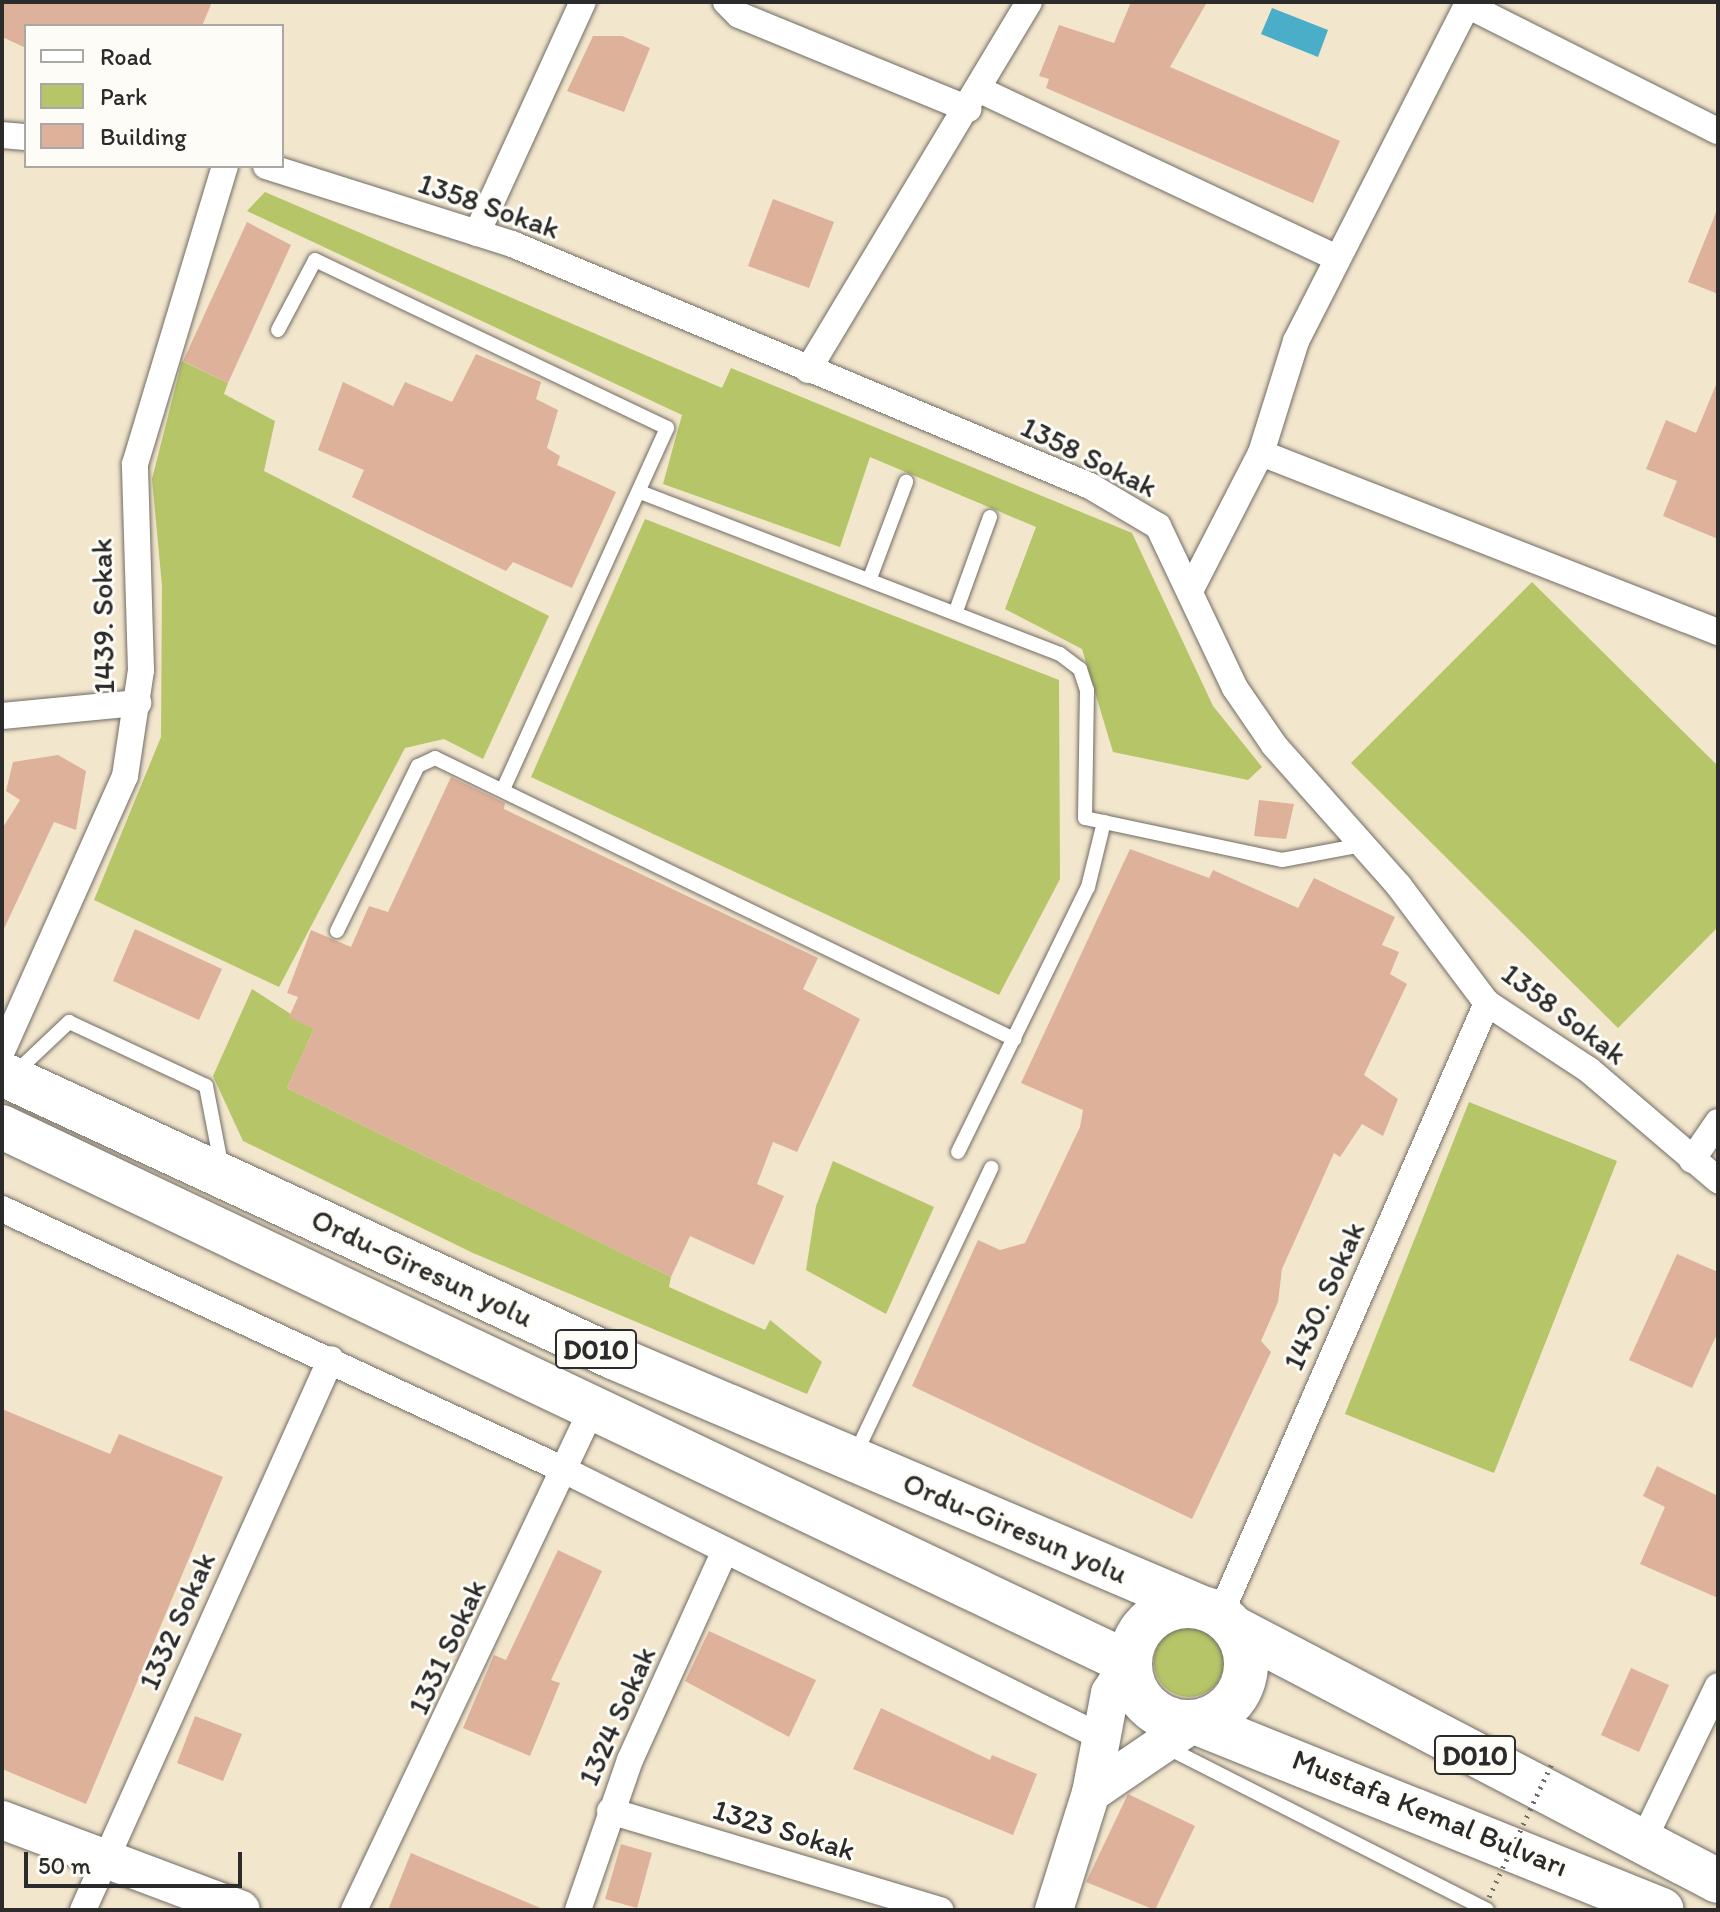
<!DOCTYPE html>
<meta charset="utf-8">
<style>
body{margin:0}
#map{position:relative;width:1720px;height:1912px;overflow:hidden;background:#f2e6cd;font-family:Itim,sans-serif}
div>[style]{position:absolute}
.green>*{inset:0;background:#b5c567}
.round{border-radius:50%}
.water>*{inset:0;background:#4aaec9}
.building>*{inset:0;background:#deb19b}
.roads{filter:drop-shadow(0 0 2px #716c64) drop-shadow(0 0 2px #716c64)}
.lane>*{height:14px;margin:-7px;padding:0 7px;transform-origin:7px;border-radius:7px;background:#fff}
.street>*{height:26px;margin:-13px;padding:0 13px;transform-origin:13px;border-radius:13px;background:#fff}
.secondary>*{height:38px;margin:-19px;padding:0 19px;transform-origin:19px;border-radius:19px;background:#fff}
.highway>*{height:44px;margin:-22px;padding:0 22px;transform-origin:22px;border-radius:22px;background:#fff}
.highway>.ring{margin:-22px;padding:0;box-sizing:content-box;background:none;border:44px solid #fff;border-radius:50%}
.path-bridge>*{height:5px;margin-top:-2.5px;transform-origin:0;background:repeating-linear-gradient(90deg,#716c64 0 2px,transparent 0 8px)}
span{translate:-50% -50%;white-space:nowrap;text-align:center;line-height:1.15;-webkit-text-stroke:6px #fdfcf7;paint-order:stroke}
.shield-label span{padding:2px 6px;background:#fdfcf7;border:2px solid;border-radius:6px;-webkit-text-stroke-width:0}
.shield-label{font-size:28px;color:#2b2b2b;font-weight:700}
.street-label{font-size:30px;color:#2b2b2b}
.frame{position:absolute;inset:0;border:4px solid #2b2b2b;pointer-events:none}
.legend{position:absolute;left:24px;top:24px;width:260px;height:144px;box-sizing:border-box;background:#fdfcf7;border:2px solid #a9a8a5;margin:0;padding:10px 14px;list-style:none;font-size:24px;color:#2b2b2b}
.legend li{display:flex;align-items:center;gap:16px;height:40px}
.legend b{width:40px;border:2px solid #a9a8a5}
.scale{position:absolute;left:24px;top:1852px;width:218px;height:36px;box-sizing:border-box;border:4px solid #2b2b2b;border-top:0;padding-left:10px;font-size:24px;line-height:28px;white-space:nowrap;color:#2b2b2b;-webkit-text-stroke:6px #fdfcf7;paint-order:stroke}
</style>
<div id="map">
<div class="green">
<i style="clip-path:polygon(265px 192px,722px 388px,731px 368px,1132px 533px,1213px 706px,1262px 767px,1248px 780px,1113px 752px,1082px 649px,1005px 609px,1036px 527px,870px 457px,840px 547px,663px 484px,682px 415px,247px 211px)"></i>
<i style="clip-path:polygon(182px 361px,228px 383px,224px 394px,275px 421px,264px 471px,549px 616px,483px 759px,444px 739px,405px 748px,279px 987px,94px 900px,161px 737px,162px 586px,152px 479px)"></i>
<i style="clip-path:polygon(645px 519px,1059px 680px,1060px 879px,999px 995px,531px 777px)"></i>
<i style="clip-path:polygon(1532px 582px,1718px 766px,1718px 927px,1618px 1028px,1351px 763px)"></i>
<i style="clip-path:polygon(252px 989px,314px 1029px,287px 1088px,671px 1277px,669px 1287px,765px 1330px,770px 1320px,822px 1362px,807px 1394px,473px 1253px,243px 1141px,213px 1076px)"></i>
<i style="clip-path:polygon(1469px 1102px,1617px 1161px,1494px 1473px,1345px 1414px)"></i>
<i style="clip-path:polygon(833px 1161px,934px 1207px,886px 1314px,806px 1270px,816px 1206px)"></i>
<i class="round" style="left:1154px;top:1627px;width:70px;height:70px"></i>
</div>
<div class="water">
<i style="clip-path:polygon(1272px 8px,1328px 30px,1318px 57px,1261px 34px)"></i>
</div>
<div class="building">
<i style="clip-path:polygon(2px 2px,212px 2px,202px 26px,26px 26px,26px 48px,2px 37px)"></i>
<i style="clip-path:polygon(1131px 2px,1207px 2px,1170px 67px,1340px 141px,1313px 203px,1046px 88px,1049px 79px,1039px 76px,1059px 25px,1114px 43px)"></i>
<i style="clip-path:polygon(593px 36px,622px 36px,650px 48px,624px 112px,567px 91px)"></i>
<i style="clip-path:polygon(773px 199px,834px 222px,809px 288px,748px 266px)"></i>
<i style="clip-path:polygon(1717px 210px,1718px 210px,1718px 294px,1688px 282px)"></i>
<i style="clip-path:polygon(247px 222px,291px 245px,228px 383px,183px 361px)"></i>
<i style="clip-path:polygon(476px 354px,541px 382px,536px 399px,558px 410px,547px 448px,560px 456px,557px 465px,616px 492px,572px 588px,513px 562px,506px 571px,352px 497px,364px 470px,318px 450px,343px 382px,393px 406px,405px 382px,452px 402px)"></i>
<i style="clip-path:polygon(1718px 380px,1718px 539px,1663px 516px,1677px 481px,1646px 469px,1666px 420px,1696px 433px)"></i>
<i style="clip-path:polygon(58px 755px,86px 771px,76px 830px,54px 822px,2px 933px,2px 829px,20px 800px,6px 791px,13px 762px)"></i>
<i style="clip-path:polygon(451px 777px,505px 803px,504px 809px,818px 958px,803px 989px,860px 1019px,797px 1152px,773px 1142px,757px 1184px,784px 1196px,754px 1265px,690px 1236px,671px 1277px,287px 1088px,314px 1029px,289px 1017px,298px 997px,287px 993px,311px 930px,351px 947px,369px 906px,388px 912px)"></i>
<i style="clip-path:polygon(1259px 800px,1294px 804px,1286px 839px,1254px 836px)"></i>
<i style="clip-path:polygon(1130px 849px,1209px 878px,1213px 870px,1298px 908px,1314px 878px,1395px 917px,1382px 945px,1399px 952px,1390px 974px,1407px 984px,1364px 1075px,1398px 1099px,1383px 1136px,1362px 1124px,1340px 1157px,1334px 1153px,1282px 1269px,1278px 1302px,1261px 1341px,1271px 1352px,1192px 1519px,912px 1386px,978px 1240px,1000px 1250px,1025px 1243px,1080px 1127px,1083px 1110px,1021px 1083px)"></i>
<i style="clip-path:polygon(135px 929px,222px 969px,199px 1020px,113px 981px)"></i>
<i style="clip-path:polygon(1677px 1254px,1718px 1272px,1718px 1332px,1692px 1388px,1629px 1360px)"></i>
<i style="clip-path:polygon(2px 1409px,110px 1454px,119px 1434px,223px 1477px,86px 1804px,2px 1769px)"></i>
<i style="clip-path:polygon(1657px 1466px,1718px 1496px,1718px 1598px,1640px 1564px,1665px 1507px,1643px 1496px)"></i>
<i style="clip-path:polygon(558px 1550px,602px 1571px,551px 1680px,560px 1683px,530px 1756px,463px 1728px,494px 1655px,506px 1660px)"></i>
<i style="clip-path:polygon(709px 1631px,816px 1680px,789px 1737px,685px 1681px)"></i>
<i style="clip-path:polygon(1631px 1668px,1669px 1685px,1639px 1752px,1601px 1735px)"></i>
<i style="clip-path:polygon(881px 1708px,990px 1760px,992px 1755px,1037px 1774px,1013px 1835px,853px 1769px)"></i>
<i style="clip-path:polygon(195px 1716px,242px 1734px,223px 1781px,177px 1763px)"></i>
<i style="clip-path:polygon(1128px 1794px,1195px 1826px,1155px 1910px,1086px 1882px)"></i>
<i style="clip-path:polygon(621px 1844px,652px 1853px,637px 1908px,605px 1899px)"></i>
<i style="clip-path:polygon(411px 1853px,545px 1910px,388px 1910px)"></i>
</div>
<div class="roads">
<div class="lane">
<i style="left:278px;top:330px;width:79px;rotate:-62.1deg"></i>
<i style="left:315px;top:260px;width:390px;rotate:25.5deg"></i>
<i style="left:667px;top:428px;width:394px;rotate:114.4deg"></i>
<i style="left:640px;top:492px;width:450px;rotate:21.1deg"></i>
<i style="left:1060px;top:654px;width:25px;rotate:37deg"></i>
<i style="left:1080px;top:669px;width:22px;rotate:72deg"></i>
<i style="left:1087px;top:690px;width:128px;rotate:90.9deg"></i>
<i style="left:1085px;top:818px;width:201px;rotate:12deg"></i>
<i style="left:1282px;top:860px;width:81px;rotate:-10.6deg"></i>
<i style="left:870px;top:578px;width:103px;rotate:-69.4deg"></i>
<i style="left:956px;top:611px;width:100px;rotate:-70.1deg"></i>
<i style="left:337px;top:931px;width:184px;rotate:-63.9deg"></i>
<i style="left:418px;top:766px;width:19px;rotate:-25deg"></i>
<i style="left:435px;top:758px;width:644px;rotate:25.89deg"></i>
<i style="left:14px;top:1074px;width:76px;rotate:-43.4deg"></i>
<i style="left:69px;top:1022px;width:151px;rotate:25deg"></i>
<i style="left:206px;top:1086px;width:85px;rotate:79.1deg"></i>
<i style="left:958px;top:1152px;width:295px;rotate:-63.9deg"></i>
<i style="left:1088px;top:887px;width:67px;rotate:-76.2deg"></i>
<i style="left:855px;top:1455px;width:318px;rotate:-64.6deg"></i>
<i style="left:1164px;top:1746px;width:362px;rotate:26.9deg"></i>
</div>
<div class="street">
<i style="left:726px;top:2px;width:18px;rotate:45deg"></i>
<i style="left:739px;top:15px;width:248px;rotate:22.3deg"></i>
<i style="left:980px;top:90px;width:395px;rotate:25.2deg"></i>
<i style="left:2px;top:135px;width:24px;rotate:5deg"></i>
<i style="left:266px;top:166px;width:258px;rotate:17.6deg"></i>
<i style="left:512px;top:244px;width:627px;rotate:22.72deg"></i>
<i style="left:1090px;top:486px;width:79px;rotate:30.5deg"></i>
<i style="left:1158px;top:526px;width:179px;rotate:64.6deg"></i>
<i style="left:1235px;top:688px;width:69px;rotate:55.6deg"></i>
<i style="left:1274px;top:745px;width:188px;rotate:48.4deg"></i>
<i style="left:1399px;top:886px;width:146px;rotate:53.1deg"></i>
<i style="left:1487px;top:1003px;width:122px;rotate:33.3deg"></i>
<i style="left:1589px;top:1070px;width:170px;rotate:40.5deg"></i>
<i style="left:477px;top:233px;width:254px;rotate:-65.4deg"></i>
<i style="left:808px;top:370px;width:429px;rotate:-59deg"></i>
<i style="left:1261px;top:453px;width:491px;rotate:21.4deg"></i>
<i style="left:1191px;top:589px;width:153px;rotate:-62.8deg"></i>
<i style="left:1261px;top:453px;width:117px;rotate:-72.6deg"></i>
<i style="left:1296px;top:341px;width:377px;rotate:-63deg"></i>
<i style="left:1467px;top:5px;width:281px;rotate:26.7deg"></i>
<i style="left:2px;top:716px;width:137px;rotate:-5.5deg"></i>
<i style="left:2px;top:1051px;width:301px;rotate:-65.9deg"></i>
<i style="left:125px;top:776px;width:107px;rotate:-81.4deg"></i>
<i style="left:141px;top:670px;width:206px;rotate:-91.7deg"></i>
<i style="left:135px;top:464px;width:311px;rotate:-73.2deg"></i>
<i style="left:1692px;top:1160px;width:46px;rotate:-55.6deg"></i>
<i style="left:2px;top:1209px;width:617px;rotate:24.9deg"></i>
<i style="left:562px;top:1469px;width:602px;rotate:26.44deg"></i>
<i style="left:1220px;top:1615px;width:668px;rotate:-66.43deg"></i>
<i style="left:610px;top:1811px;width:345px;rotate:16.7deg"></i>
<i style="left:1642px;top:1843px;width:174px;rotate:-64.2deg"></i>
<i style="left:83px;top:1910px;width:604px;rotate:-65.77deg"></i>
<i style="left:354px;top:1910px;width:555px;rotate:-64.59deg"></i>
<i style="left:578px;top:1910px;width:159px;rotate:-70.9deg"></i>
<i style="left:630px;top:1760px;width:230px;rotate:-65.6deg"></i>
</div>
<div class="secondary">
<i style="left:1129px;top:1663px;width:36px;rotate:122deg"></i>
<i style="left:1110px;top:1693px;width:102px;rotate:100.8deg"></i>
<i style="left:1091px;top:1793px;width:126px;rotate:-34.3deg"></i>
<i style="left:2px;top:1820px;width:255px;rotate:20.6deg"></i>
<i style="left:1054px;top:1910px;width:123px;rotate:-72.5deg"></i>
</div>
<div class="highway">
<i style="left:2px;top:1074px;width:673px;rotate:24.85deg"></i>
<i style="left:613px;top:1357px;width:636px;rotate:23.06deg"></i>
<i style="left:2px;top:1127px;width:1248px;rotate:25.44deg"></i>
<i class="ring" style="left:1130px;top:1606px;width:72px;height:72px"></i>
<i style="left:1234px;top:1628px;width:546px;rotate:27.6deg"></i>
<i style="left:1195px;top:1722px;width:503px;rotate:21.93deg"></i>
</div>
</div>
<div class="path-bridge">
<i style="left:1489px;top:1897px;width:150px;rotate:-64.8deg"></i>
</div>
<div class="shield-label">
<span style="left:596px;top:1349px">D010</span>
<span style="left:1475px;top:1755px">D010</span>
</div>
<div class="street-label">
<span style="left:489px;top:206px;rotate:19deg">1358 Sokak</span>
<span style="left:1089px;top:457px;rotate:26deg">1358 Sokak</span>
<span style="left:103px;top:616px;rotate:-91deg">1439. Sokak</span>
<span style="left:1564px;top:1014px;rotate:37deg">1358 Sokak</span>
<span style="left:422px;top:1268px;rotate:25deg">Ordu-Giresun yolu</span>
<span style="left:1324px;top:1296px;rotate:-66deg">1430. Sokak</span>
<span style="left:1015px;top:1528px;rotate:23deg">Ordu-Giresun yolu</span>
<span style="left:177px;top:1621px;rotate:-66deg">1332 Sokak</span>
<span style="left:447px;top:1647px;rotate:-65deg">1331 Sokak</span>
<span style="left:617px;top:1716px;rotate:-66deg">1324 Sokak</span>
<span style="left:1430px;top:1813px;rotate:22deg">Mustafa Kemal Bulvarı</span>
<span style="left:784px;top:1830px;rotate:17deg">1323 Sokak</span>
</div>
<div class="frame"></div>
<ul class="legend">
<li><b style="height:10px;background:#fff"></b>Road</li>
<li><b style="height:22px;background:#b5c567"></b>Park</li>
<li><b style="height:22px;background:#deb19b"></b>Building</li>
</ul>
<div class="scale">50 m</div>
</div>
